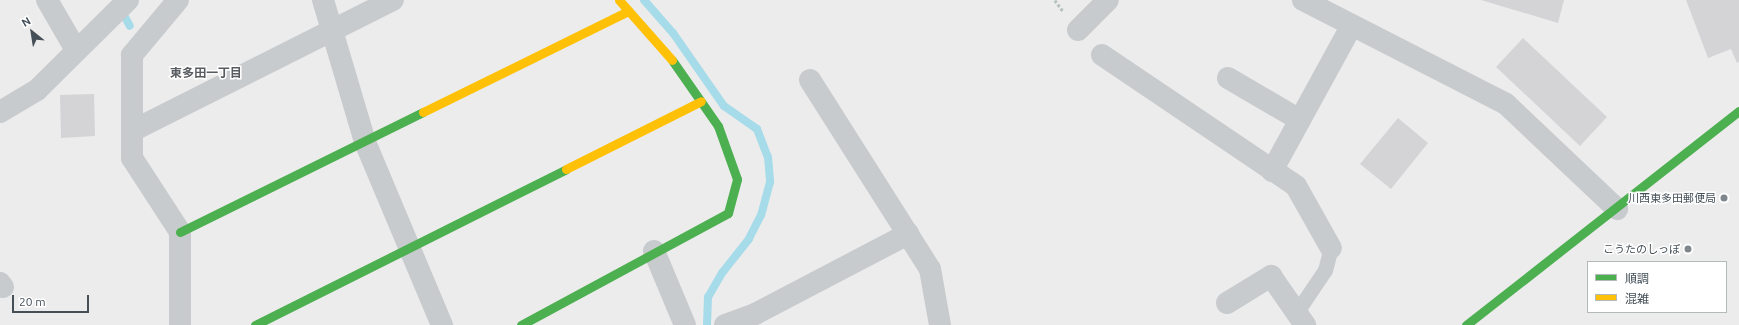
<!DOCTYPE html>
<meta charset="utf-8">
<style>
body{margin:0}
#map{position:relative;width:1739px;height:325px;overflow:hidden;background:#edecec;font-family:Ubuntu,"Noto Sans JP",sans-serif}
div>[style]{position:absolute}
.stream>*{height:8px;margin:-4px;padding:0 4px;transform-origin:4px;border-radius:4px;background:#a6dbe9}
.building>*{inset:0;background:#d4d4d6}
.path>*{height:2.5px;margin-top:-1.25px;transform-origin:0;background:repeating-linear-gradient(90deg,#b5c2bd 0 3px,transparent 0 5px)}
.lane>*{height:15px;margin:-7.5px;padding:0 7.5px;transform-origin:7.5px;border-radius:7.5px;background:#c8cbcd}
.street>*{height:22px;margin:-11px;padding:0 11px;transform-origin:11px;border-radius:11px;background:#c8cbcd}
.fast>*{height:9px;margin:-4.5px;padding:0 4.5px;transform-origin:4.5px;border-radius:4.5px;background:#4caf50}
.slow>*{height:9px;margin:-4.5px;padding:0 4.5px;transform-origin:4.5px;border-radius:4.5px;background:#ffc107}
.dots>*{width:11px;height:11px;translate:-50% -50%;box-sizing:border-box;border:2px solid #fff;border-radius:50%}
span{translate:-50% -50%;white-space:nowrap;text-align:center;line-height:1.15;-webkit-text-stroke:3px #fff;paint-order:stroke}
.poi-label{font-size:11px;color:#444f58}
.right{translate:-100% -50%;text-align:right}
.neighbourhood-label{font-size:12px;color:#585c60;font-weight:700}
.legend{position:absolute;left:1587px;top:261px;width:140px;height:52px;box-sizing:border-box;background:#fff;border:1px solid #b4b9bc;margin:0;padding:5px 7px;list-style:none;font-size:12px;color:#444f58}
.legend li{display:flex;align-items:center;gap:8px;height:20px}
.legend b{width:20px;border:1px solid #b4b9bc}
.north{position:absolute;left:12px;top:12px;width:40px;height:40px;-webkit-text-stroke:3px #fff;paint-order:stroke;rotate:330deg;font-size:11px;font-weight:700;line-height:16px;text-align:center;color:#444f58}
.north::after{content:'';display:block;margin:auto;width:14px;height:18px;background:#444f58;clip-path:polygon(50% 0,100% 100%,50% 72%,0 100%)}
.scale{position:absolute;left:12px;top:295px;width:77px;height:18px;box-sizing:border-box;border:2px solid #444f58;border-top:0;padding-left:5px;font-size:12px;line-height:14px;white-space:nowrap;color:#444f58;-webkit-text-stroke:3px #fff;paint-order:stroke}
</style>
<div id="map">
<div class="stream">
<i style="left:644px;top:0;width:44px;rotate:48.7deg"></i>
<i style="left:673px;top:33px;width:89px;rotate:55.1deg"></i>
<i style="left:724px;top:106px;width:40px;rotate:34.9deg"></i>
<i style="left:757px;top:129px;width:30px;rotate:69deg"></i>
<i style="left:768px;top:157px;width:25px;rotate:85deg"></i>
<i style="left:770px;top:182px;width:34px;rotate:105deg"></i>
<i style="left:761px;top:215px;width:27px;rotate:117deg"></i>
<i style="left:749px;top:239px;width:43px;rotate:128.5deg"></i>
<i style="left:722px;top:273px;width:28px;rotate:120deg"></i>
<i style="left:708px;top:297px;width:28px;rotate:92deg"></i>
<i style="left:121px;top:10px;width:18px;rotate:61deg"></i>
</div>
<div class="building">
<i style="clip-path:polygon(1481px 0,1564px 0,1558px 23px)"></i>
<i style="clip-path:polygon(1686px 0,1739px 0,1739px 62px,1737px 63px,1731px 49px,1708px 58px)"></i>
<i style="clip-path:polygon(1523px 38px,1607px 117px,1580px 146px,1496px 67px)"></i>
<i style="clip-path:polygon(94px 94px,95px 136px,61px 138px,60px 95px)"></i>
<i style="clip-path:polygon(1398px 118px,1428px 143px,1391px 189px,1360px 164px)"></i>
</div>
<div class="path">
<i style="left:1055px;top:0;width:14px;rotate:54deg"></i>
</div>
<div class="lane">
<i style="left:1296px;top:313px;width:52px;rotate:-56deg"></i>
<i style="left:1325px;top:270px;width:23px;rotate:-75deg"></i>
</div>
<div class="street">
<i style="left:47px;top:0;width:58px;rotate:59.9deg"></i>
<i style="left:178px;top:0;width:72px;rotate:129.9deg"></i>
<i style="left:132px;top:55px;width:103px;rotate:90deg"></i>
<i style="left:132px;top:158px;width:88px;rotate:57deg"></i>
<i style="left:180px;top:232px;width:93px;rotate:90deg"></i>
<i style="left:323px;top:0;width:148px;rotate:73.5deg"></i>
<i style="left:365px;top:142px;width:199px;rotate:67.2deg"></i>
<i style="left:1303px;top:0;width:228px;rotate:27.1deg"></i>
<i style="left:1506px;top:104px;width:153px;rotate:43.4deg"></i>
<i style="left:1078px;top:30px;width:42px;rotate:-45deg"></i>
<i style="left:1102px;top:55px;width:234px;rotate:34deg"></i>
<i style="left:1296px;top:186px;width:71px;rotate:60.6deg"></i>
<i style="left:1228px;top:78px;width:83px;rotate:30.3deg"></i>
<i style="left:810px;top:80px;width:224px;rotate:57.6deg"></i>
<i style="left:930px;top:269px;width:57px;rotate:79.9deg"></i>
<i style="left:0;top:112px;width:43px;rotate:-30.7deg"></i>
<i style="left:37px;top:90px;width:128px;rotate:-44.7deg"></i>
<i style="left:132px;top:131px;width:292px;rotate:-26.7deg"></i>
<i style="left:1272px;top:171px;width:166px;rotate:-61.3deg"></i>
<i style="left:654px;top:251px;width:80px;rotate:67.3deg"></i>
<i style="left:0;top:283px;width:5px;rotate:53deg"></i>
<i style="left:1227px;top:303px;width:52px;rotate:-31.5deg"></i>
<i style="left:1271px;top:276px;width:60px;rotate:55.2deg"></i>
<i style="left:725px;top:325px;width:32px;rotate:-20deg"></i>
<i style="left:755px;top:314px;width:173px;rotate:-27.6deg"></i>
</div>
<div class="fast">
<i style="left:180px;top:232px;width:271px;rotate:-26.3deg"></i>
<i style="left:255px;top:325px;width:348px;rotate:-26.6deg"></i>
<i style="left:521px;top:325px;width:235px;rotate:-28.4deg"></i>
<i style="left:728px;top:213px;width:35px;rotate:-75deg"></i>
<i style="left:737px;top:179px;width:56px;rotate:-109.7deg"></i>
<i style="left:718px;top:126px;width:80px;rotate:-124.9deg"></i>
<i style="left:1466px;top:325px;width:347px;rotate:-38.1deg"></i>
</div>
<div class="slow">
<i style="left:619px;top:0;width:80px;rotate:48.5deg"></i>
<i style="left:423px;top:112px;width:229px;rotate:-26.2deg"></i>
<i style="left:566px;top:169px;width:151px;rotate:-26.7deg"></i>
</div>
<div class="dots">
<i style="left:1724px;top:198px;background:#7f868c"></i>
<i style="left:1688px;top:249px;background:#7f868c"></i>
</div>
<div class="poi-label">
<span class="right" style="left:1716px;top:198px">川西東多田郵便局</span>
<span class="right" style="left:1680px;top:249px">こうたのしっぽ</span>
</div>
<div class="neighbourhood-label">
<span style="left:206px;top:73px">東多田一丁目</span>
</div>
<ul class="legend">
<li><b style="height:5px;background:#4caf50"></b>順調</li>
<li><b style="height:5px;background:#ffc107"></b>混雑</li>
</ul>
<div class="north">N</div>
<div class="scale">20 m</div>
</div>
